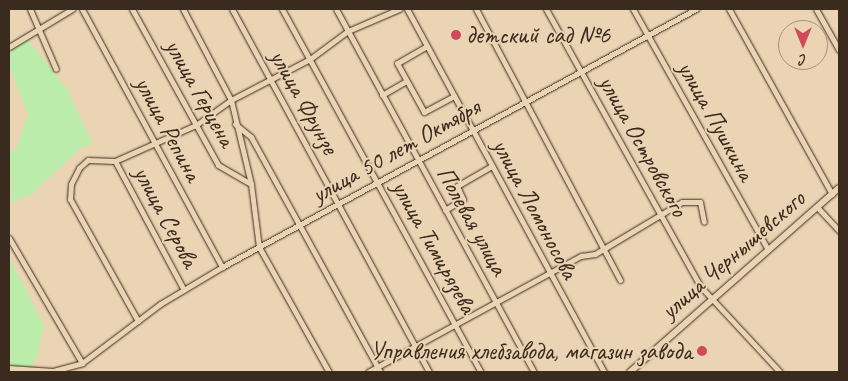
<!DOCTYPE html>
<meta charset="utf-8">
<style>
body{margin:0}
#map{position:relative;width:848px;height:381px;overflow:hidden;background:#ebd4b4;font-family:Caveat,sans-serif}
div>[style]{position:absolute}
.green>*{inset:0;background:#bcecaa}
.roads{filter:drop-shadow(0 0 1px #3b2a1e) drop-shadow(0 0 1px #3b2a1e)}
.minor>*{height:5px;margin:-2.5px;padding:0 2.5px;transform-origin:2.5px;border-radius:2.5px;background:#ebd4b4}
.major>*{height:6px;margin:-3px;padding:0 3px;transform-origin:3px;border-radius:3px;background:#ebd4b4}
.dots>*{width:14px;height:14px;translate:-50% -50%;box-sizing:border-box;border:2px solid #ebd4b4;border-radius:50%}
span{translate:-50% -50%;white-space:nowrap;text-align:center;line-height:1.15;-webkit-text-stroke:4px #ebd4b4;paint-order:stroke}
.poi-label{font-size:25px;color:#3b2a1e}
.left{translate:0 -50%;text-align:left}
.right{translate:-100% -50%;text-align:right}
.street-label{font-size:25px;color:#3b2a1e}
.frame{position:absolute;inset:0;border:10px solid #3b2a1e;pointer-events:none}
.north{position:absolute;left:778px;top:20px;width:50px;height:50px;box-sizing:border-box;background:#ebd4b4;border:1px solid #a59078;border-radius:50%;rotate:180deg;font-size:14px;font-weight:700;line-height:20px;text-align:center;color:#3b2a1e}
.north::after{content:'';display:block;margin:auto;width:18px;height:22px;background:#d1495b;clip-path:polygon(50% 0,100% 100%,50% 72%,0 100%)}
</style>
<div id="map">
<div class="green">
<i style="clip-path:polygon(26px 37px,68px 91px,93px 144px,81px 148px,33px 193px,12px 203px,9px 154px,17px 146px,28px 114px,9px 66px,9px 48px)"></i>
<i style="clip-path:polygon(9px 257px,44px 325px,37px 357px,28px 372px,9px 372px)"></i>
</div>
<div class="roads">
<div class="minor">
<i style="left:30px;top:9px;width:65px;rotate:66.6deg"></i>
<i style="left:82px;top:9px;width:294px;rotate:61.5deg"></i>
<i style="left:132px;top:9px;width:178px;rotate:61.1deg"></i>
<i style="left:218px;top:165px;width:38px;rotate:30deg"></i>
<i style="left:251px;top:184px;width:64px;rotate:82.8deg"></i>
<i style="left:259px;top:247px;width:143px;rotate:60.8deg"></i>
<i style="left:183px;top:9px;width:103px;rotate:62.2deg"></i>
<i style="left:231px;top:100px;width:86px;rotate:76.6deg"></i>
<i style="left:232px;top:9px;width:413px;rotate:61.5deg"></i>
<i style="left:282px;top:9px;width:414px;rotate:61.3deg"></i>
<i style="left:336px;top:9px;width:413px;rotate:61.4deg"></i>
<i style="left:407px;top:9px;width:413px;rotate:61.5deg"></i>
<i style="left:476px;top:9px;width:307px;rotate:62deg"></i>
<i style="left:546px;top:9px;width:317px;rotate:60.9deg"></i>
<i style="left:700px;top:286px;width:117px;rotate:47.1deg"></i>
<i style="left:633px;top:9px;width:276px;rotate:60.7deg"></i>
<i style="left:729px;top:9px;width:212px;rotate:60.9deg"></i>
<i style="left:816px;top:9px;width:47px;rotate:60.7deg"></i>
<i style="left:427px;top:46px;width:34px;rotate:150deg"></i>
<i style="left:397px;top:63px;width:56px;rotate:61.1deg"></i>
<i style="left:424px;top:112px;width:34px;rotate:-28deg"></i>
<i style="left:9px;top:47px;width:74px;rotate:-31.1deg"></i>
<i style="left:382px;top:95px;width:28px;rotate:-30deg"></i>
<i style="left:235px;top:124px;width:21px;rotate:39deg"></i>
<i style="left:251px;top:137px;width:268px;rotate:61.2deg"></i>
<i style="left:115px;top:161px;width:146px;rotate:61.9deg"></i>
<i style="left:817px;top:207px;width:33px;rotate:47deg"></i>
<i style="left:445px;top:210px;width:21px;rotate:-31deg"></i>
<i style="left:463px;top:199px;width:14px;rotate:-115deg"></i>
<i style="left:457px;top:186px;width:39px;rotate:-30deg"></i>
<i style="left:9px;top:238px;width:145px;rotate:59.7deg"></i>
<i style="left:138px;top:321px;width:140px;rotate:-119.1deg"></i>
<i style="left:70px;top:199px;width:15px;rotate:-86deg"></i>
<i style="left:71px;top:184px;width:18px;rotate:-63deg"></i>
<i style="left:79px;top:168px;width:12px;rotate:-42deg"></i>
<i style="left:88px;top:160px;width:27px;rotate:2deg"></i>
<i style="left:115px;top:161px;width:89px;rotate:-24deg"></i>
<i style="left:196px;top:125px;width:43px;rotate:-35.5deg"></i>
<i style="left:231px;top:100px;width:89px;rotate:-27.4deg"></i>
<i style="left:310px;top:59px;width:47px;rotate:-36.4deg"></i>
<i style="left:348px;top:31px;width:56px;rotate:-23.3deg"></i>
<i style="left:9px;top:368px;width:44px;rotate:3.9deg"></i>
<i style="left:53px;top:371px;width:30px;rotate:-15deg"></i>
<i style="left:82px;top:363px;width:98px;rotate:-37.1deg"></i>
<i style="left:160px;top:304px;width:72px;rotate:-30.8deg"></i>
<i style="left:222px;top:267px;width:540px;rotate:-28.56deg"></i>
<i style="left:368px;top:372px;width:243px;rotate:-28.6deg"></i>
<i style="left:581px;top:256px;width:14px;rotate:-8deg"></i>
<i style="left:595px;top:254px;width:101px;rotate:-30.9deg"></i>
<i style="left:682px;top:202px;width:18px"></i>
<i style="left:700px;top:202px;width:20px;rotate:79deg"></i>
</div>
<div class="major">
<i style="left:630px;top:372px;width:278px;rotate:-41.4deg"></i>
</div>
</div>
<div class="dots">
<i style="left:456px;top:35px;background:#d1495b"></i>
<i style="left:702px;top:351px;background:#d1495b"></i>
</div>
<div class="poi-label">
<span class="left" style="left:466px;top:35px">детский сад №6</span>
<span class="right" style="left:692px;top:351px">Управления хлебзавода, магазин завода</span>
</div>
<div class="street-label">
<span style="left:200px;top:93px;rotate:61deg">улица Герцена</span>
<span style="left:304px;top:102px;rotate:61deg">улица Фрунзе</span>
<span style="left:716px;top:121px;rotate:61deg">улица Пушкина</span>
<span style="left:168px;top:129px;rotate:62deg">улица Репина</span>
<span style="left:643px;top:146px;rotate:61deg">улица Островского</span>
<span style="left:396px;top:151px;rotate:-29deg">улица 50 лет Октября</span>
<span style="left:535px;top:209px;rotate:62deg">улица Ломоносова</span>
<span style="left:166px;top:217px;rotate:62deg">улица Серова</span>
<span style="left:472px;top:221px;rotate:61deg">Полевая улица</span>
<span style="left:434px;top:247px;rotate:61deg">улица Тимирязева</span>
<span style="left:733px;top:255px;rotate:-41deg">улица Чернышевского</span>
</div>
<div class="frame"></div>
<div class="north">С</div>
</div>
